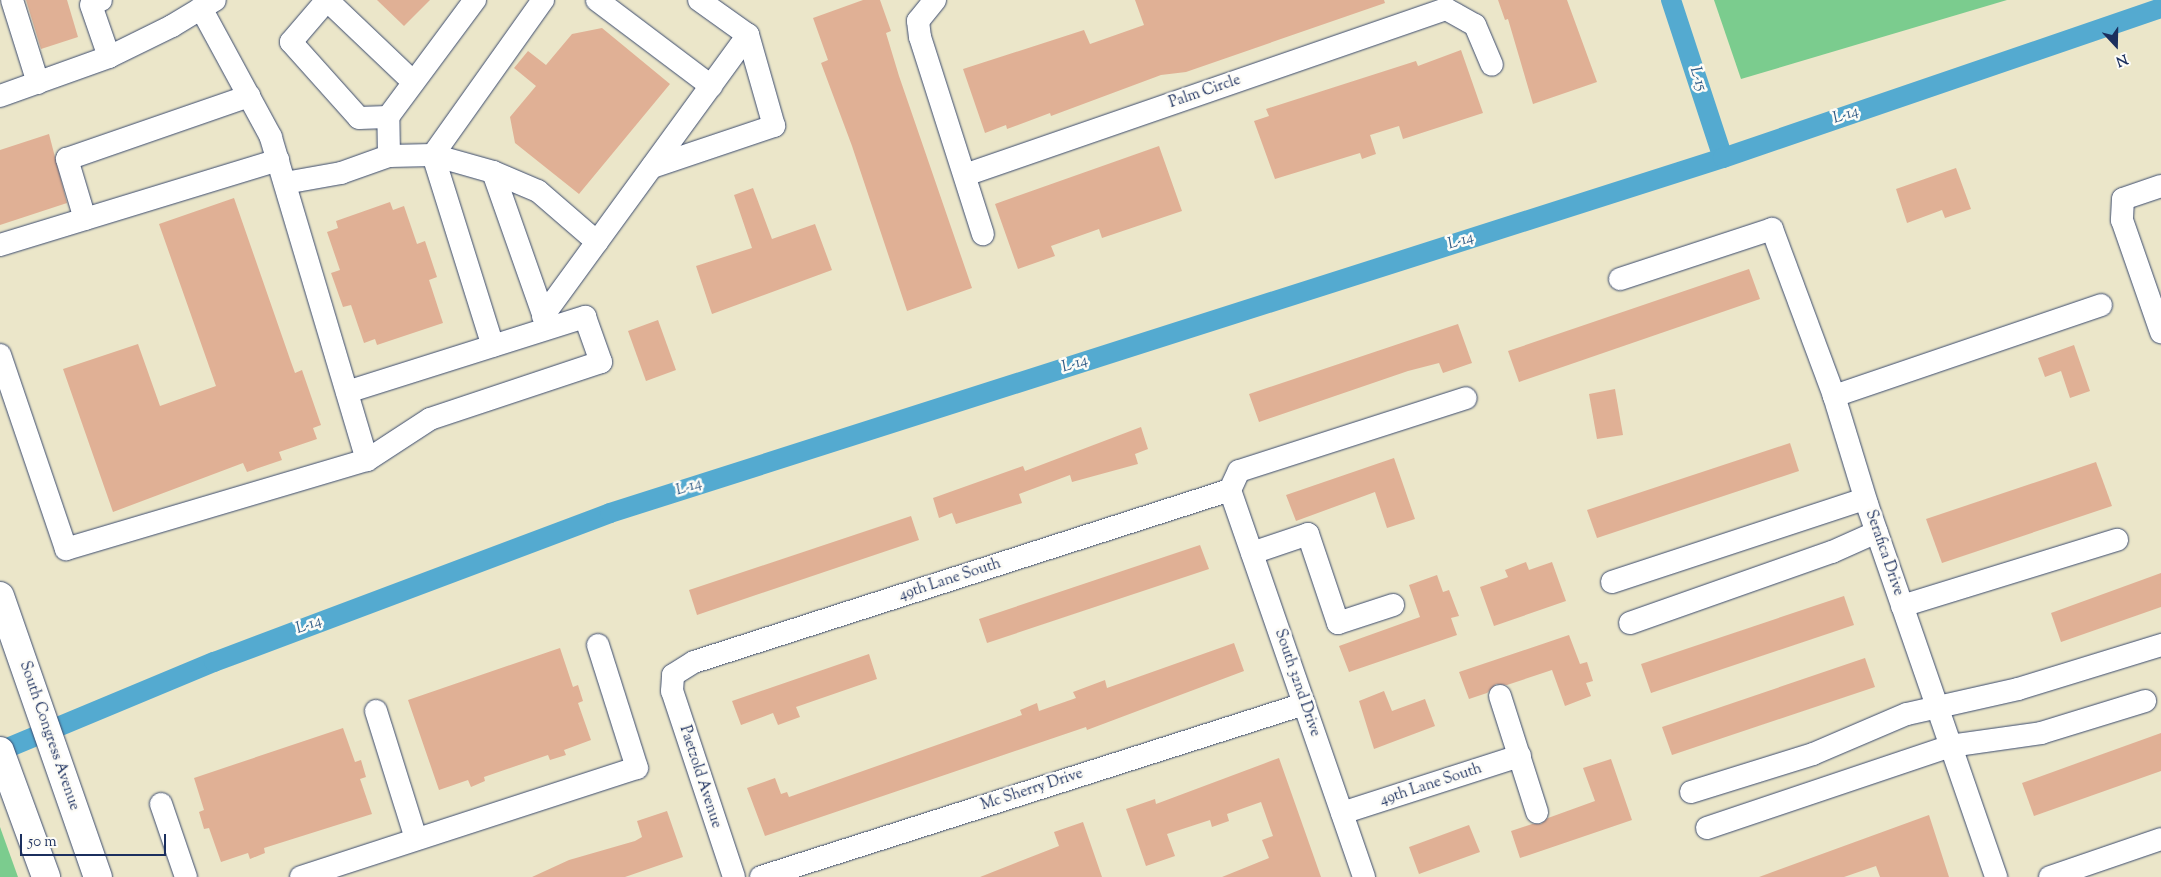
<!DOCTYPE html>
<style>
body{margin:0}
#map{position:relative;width:2161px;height:877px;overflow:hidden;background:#ebe6c9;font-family:"Sorts Mill Goudy",serif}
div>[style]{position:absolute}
.green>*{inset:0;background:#7bcc8e}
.canal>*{height:20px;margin:-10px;padding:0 10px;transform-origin:10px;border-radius:10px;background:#54aad0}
.building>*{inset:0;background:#e0b095}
.roads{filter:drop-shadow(0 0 1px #3a4a6e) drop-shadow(0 0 1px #3a4a6e)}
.minor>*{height:22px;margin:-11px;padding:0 11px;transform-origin:11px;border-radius:11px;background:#fff}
.major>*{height:28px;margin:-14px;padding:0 14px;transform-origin:14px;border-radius:14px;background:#fff}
span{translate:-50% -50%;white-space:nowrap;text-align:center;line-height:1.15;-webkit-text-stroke:5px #fdfcf7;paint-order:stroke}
.street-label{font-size:15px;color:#1b2f5e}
.water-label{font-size:16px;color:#2f5a86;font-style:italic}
.north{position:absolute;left:2091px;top:20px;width:50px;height:50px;-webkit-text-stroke:4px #fdfcf7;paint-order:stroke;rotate:159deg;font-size:14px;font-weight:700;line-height:20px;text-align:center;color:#1b2f5e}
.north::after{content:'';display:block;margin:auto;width:18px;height:22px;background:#1b2f5e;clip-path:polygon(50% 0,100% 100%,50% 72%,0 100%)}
.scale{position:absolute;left:20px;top:834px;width:146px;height:22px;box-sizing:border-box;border:2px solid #1b2f5e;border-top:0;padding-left:6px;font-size:15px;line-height:18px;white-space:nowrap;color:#1b2f5e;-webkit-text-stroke:4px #fdfcf7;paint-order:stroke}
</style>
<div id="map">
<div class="green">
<i style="clip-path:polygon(1714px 0,2007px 0,1741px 79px)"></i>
<i style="clip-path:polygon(0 827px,18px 877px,0 877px)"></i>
</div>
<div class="canal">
<i style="left:1671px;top:0;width:166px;rotate:71.8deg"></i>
<i style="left:0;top:751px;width:232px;rotate:-22.6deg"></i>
<i style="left:214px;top:662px;width:423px;rotate:-20.6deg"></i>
<i style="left:610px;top:513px;width:1168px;rotate:-17.69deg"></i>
<i style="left:1723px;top:158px;width:463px;rotate:-18.9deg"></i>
</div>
<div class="building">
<i style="clip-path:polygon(26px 0,67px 0,78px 37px,41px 49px)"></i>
<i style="clip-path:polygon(377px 0,430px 0,404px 26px)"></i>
<i style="clip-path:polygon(863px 0,880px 0,891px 31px,886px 33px,899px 76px,972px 288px,907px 311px,852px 146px,821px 63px,828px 60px,813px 18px)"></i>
<i style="clip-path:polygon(1135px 0,1384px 0,1385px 3px,1186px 72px,1161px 75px,1051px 116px,1050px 113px,1007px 129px,1006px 125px,985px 133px,963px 69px,1084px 30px,1090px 44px,1144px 25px)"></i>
<i style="clip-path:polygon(1498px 0,1567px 0,1597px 82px,1533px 104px,1508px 19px,1505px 20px)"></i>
<i style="clip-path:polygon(602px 28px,670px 84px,579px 194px,515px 143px,510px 117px,536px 86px,514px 68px,528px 51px,546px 65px,572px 34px)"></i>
<i style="clip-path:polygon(1461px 50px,1483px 113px,1403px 139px,1399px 126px,1370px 135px,1376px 154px,1362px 159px,1360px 153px,1275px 179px,1254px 121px,1269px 116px,1266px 109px,1416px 61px,1418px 66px)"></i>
<i style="clip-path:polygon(49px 134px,67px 203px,0 225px,0 150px)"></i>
<i style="clip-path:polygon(1159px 146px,1182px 211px,1102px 238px,1099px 229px,1051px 246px,1055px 256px,1018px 269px,995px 204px)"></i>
<i style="clip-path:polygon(1956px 168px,1971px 209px,1945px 218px,1942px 210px,1907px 223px,1896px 189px)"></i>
<i style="clip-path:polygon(753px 188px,772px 239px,815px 224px,832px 270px,712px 314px,696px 266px,752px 248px,734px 195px)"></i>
<i style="clip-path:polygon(234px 198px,291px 362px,295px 373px,302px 370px,321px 425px,313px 428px,317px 439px,279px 452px,282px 460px,247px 472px,243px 463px,113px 512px,63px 369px,138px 344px,160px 406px,216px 386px,159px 224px)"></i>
<i style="clip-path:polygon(390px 202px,393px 210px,404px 206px,417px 244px,425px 241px,437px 277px,429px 280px,443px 323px,377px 345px,375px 339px,364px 343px,351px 305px,343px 307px,331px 273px,340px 270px,327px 232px,338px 228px,336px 221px)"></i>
<i style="clip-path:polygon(1749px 269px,1760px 299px,1519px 382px,1508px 351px)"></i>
<i style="clip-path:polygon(658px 320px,676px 370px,646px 381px,628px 331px)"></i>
<i style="clip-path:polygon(1458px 324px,1472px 363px,1443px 373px,1439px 363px,1408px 371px,1259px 422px,1249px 394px)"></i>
<i style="clip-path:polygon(2074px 345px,2090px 391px,2070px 398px,2061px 371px,2045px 377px,2038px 358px)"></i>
<i style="clip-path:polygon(1615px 389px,1623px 435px,1597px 439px,1589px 394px)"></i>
<i style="clip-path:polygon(1141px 427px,1148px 449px,1135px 454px,1138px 464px,1072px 482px,1070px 475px,1019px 494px,1022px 503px,956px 524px,952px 513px,939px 518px,933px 498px,1023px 466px,1025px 471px)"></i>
<i style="clip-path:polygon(1790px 443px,1799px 471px,1597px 538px,1587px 510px)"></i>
<i style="clip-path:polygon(1394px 458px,1415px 519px,1387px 528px,1375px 492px,1296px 521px,1286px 495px)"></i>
<i style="clip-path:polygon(2096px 462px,2112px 506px,1942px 563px,1926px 519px)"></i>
<i style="clip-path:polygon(911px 516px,919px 540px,697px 615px,689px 590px)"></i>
<i style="clip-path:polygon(1200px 545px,1209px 569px,987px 643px,979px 619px)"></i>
<i style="clip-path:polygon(1526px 562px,1529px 570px,1552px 562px,1566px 601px,1494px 626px,1480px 587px,1508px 577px,1505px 570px)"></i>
<i style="clip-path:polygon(2161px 573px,2161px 607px,2061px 642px,2051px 613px)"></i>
<i style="clip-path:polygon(1437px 575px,1443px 592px,1449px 590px,1459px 616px,1451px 618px,1457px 635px,1349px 672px,1339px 646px,1420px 617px,1409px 585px)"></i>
<i style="clip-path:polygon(1844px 596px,1854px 625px,1651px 693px,1641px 664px)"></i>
<i style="clip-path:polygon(1569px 635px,1580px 664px,1587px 662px,1593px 681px,1586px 683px,1591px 696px,1565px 706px,1552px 670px,1507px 685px,1496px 684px,1487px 693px,1469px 699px,1459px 672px)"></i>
<i style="clip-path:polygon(1234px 643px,1244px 671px,1087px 730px,1086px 727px,765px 836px,747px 788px,775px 778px,781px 794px,787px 792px,789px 797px,1022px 715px,1020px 710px,1037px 703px,1039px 711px,1076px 698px,1073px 692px,1105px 680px,1107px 688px)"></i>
<i style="clip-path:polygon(560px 648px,573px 687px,578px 685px,583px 701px,578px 703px,591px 740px,564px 750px,566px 755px,550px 760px,548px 755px,484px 777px,485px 781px,471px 787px,468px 780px,439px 790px,408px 700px)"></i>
<i style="clip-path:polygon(869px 654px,877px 679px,796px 707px,800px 717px,778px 725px,773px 713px,741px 725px,732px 701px)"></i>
<i style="clip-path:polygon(1865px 658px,1875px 687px,1672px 755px,1662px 727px)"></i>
<i style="clip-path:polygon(1384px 691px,1392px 711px,1425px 699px,1435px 726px,1374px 749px,1359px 701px)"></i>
<i style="clip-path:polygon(343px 728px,355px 762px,361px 760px,366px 777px,360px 779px,372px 814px,264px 848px,265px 853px,250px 859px,248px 853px,221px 862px,209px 828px,204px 829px,199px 812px,204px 810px,194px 778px)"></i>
<i style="clip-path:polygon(2161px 733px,2161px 771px,2034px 816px,2022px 783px)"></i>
<i style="clip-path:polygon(1279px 758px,1321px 877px,1222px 877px,1269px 858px,1262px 840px,1273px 836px,1261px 802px,1227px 814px,1229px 821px,1212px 827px,1210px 820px,1167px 834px,1175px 856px,1146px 866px,1126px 809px,1155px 799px,1156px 804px)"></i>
<i style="clip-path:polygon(1611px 759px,1632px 820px,1520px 858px,1511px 831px,1532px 824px,1541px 824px,1548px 818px,1595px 801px,1583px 768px)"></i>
<i style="clip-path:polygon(667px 811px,683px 857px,625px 877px,532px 877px,569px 860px,635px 841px,642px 837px,637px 821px)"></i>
<i style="clip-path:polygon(1929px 815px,1949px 877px,1880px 877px,1876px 866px,1844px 877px,1759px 877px)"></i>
<i style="clip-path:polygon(1083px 822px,1102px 877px,980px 877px,1059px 846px,1054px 832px)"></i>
<i style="clip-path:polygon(1469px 825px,1480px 852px,1419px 874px,1409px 847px)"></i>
</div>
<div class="roads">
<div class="minor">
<i style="left:12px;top:0;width:87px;rotate:72.6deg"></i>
<i style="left:101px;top:0;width:11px;rotate:153deg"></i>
<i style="left:91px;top:5px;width:55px;rotate:70.9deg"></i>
<i style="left:543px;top:0;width:190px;rotate:125.4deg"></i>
<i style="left:433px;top:155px;width:62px;rotate:15.8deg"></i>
<i style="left:493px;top:172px;width:165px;rotate:70.6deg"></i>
<i style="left:597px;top:0;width:143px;rotate:37deg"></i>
<i style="left:935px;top:0;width:27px;rotate:129deg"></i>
<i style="left:918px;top:21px;width:16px;rotate:83deg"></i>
<i style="left:920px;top:37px;width:207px;rotate:72.3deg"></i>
<i style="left:0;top:96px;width:116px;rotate:-19.7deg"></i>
<i style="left:109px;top:57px;width:70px;rotate:-26.2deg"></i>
<i style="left:172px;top:26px;width:50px;rotate:-31.2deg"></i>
<i style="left:388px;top:117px;width:29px;rotate:178deg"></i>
<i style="left:359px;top:118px;width:102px;rotate:-131.8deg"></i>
<i style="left:291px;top:42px;width:55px;rotate:-49.4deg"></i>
<i style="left:327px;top:0;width:119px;rotate:43.6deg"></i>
<i style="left:389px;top:156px;width:39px;rotate:-91deg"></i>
<i style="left:388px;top:117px;width:146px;rotate:-53.4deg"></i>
<i style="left:652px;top:167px;width:129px;rotate:-18.6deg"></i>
<i style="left:774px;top:126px;width:95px;rotate:-105.9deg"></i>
<i style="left:493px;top:172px;width:49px;rotate:22.9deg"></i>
<i style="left:538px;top:191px;width:78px;rotate:40.8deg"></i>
<i style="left:965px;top:175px;width:509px;rotate:-19.04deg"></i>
<i style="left:1446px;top:9px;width:33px;rotate:29deg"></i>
<i style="left:1475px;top:25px;width:43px;rotate:67deg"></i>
<i style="left:285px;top:183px;width:57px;rotate:-10.1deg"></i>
<i style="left:341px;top:173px;width:51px;rotate:-19.5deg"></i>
<i style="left:389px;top:156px;width:44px;rotate:-1.3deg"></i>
<i style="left:433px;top:155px;width:200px;rotate:72.6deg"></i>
<i style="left:2161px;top:186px;width:40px;rotate:161.1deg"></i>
<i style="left:2123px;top:199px;width:21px;rotate:93deg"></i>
<i style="left:2122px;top:220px;width:119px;rotate:70.8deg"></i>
<i style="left:85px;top:219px;width:63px;rotate:-106.7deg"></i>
<i style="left:67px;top:159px;width:193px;rotate:-19.1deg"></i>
<i style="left:0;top:245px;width:291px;rotate:-17deg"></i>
<i style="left:1620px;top:279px;width:160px;rotate:-18.2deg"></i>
<i style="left:1772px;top:229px;width:178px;rotate:69.6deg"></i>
<i style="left:1834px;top:396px;width:113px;rotate:73deg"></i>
<i style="left:1867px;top:504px;width:395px;rotate:70.9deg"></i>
<i style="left:543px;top:316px;width:348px;rotate:-53.9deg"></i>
<i style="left:748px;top:35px;width:60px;rotate:-144.5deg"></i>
<i style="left:0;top:355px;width:205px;rotate:71.2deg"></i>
<i style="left:66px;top:549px;width:314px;rotate:-16.5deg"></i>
<i style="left:367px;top:460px;width:337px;rotate:-106.6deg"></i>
<i style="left:271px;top:137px;width:147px;rotate:-118.5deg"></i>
<i style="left:347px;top:392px;width:250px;rotate:-17.5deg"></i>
<i style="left:585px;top:317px;width:48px;rotate:70.4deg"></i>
<i style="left:601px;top:362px;width:180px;rotate:161.6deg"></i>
<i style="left:430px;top:419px;width:75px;rotate:146.9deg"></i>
<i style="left:1834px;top:396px;width:282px;rotate:-18.8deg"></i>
<i style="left:1230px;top:490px;width:410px;rotate:70.9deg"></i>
<i style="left:1230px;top:490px;width:21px;rotate:-65deg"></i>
<i style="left:1239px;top:471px;width:238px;rotate:-17.8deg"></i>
<i style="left:1252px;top:553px;width:59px;rotate:-18.7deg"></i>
<i style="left:1308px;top:534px;width:94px;rotate:71.4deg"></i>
<i style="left:1338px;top:623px;width:58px;rotate:-18.1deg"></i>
<i style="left:1612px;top:582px;width:266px;rotate:-18.2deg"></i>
<i style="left:1902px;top:606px;width:225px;rotate:-17.1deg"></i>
<i style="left:1630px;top:623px;width:214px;rotate:-19.4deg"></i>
<i style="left:1832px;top:552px;width:49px;rotate:-24deg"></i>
<i style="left:1500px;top:696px;width:122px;rotate:72.3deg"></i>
<i style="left:376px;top:711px;width:134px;rotate:72.6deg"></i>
<i style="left:1691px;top:792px;width:128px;rotate:-17.3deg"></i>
<i style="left:1813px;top:754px;width:102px;rotate:-23.1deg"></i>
<i style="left:1907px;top:714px;width:114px;rotate:-12.7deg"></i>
<i style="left:2018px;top:689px;width:150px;rotate:-17.1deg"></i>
<i style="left:161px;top:804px;width:77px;rotate:71.1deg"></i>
<i style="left:1342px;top:813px;width:187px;rotate:-17.8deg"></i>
<i style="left:1707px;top:828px;width:256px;rotate:-18.6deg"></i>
<i style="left:1950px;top:746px;width:92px;rotate:-8.1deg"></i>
<i style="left:2041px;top:733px;width:109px;rotate:-17.1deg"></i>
<i style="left:301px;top:877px;width:353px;rotate:-18deg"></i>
<i style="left:637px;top:768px;width:129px;rotate:-107.6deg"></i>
<i style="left:734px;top:877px;width:196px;rotate:-108.4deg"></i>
<i style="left:672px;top:691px;width:16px;rotate:-86deg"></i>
<i style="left:673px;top:675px;width:25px;rotate:-32deg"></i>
<i style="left:694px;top:662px;width:563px;rotate:-17.79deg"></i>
<i style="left:761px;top:877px;width:570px;rotate:-17.67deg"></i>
<i style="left:2050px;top:877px;width:117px;rotate:-18.9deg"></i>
</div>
<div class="major">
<i style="left:0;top:596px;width:298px;rotate:70.8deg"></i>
<i style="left:0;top:751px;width:134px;rotate:69.9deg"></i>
</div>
</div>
<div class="street-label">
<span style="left:1205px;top:92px;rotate:-19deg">Palm Circle</span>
<span style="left:1884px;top:553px;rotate:71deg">Serafica Drive</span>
<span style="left:950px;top:580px;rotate:-18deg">49th Lane South</span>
<span style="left:1297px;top:683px;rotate:71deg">South 32nd Drive</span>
<span style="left:49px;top:736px;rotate:71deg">South Congress Avenue</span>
<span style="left:700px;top:777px;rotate:72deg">Paetzold Avenue</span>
<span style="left:1431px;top:785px;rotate:-18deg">49th Lane South</span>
<span style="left:1032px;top:790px;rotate:-18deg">Mc Sherry Drive</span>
</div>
<div class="water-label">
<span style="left:1697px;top:79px;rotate:72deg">L-15</span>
<span style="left:1846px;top:116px;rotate:-19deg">L-14</span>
<span style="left:1461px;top:242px;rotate:-18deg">L-14</span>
<span style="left:1075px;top:365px;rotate:-18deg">L-14</span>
<span style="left:689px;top:488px;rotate:-18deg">L-14</span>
<span style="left:309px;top:626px;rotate:-21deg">L-14</span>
</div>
<div class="north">N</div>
<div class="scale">50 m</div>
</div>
